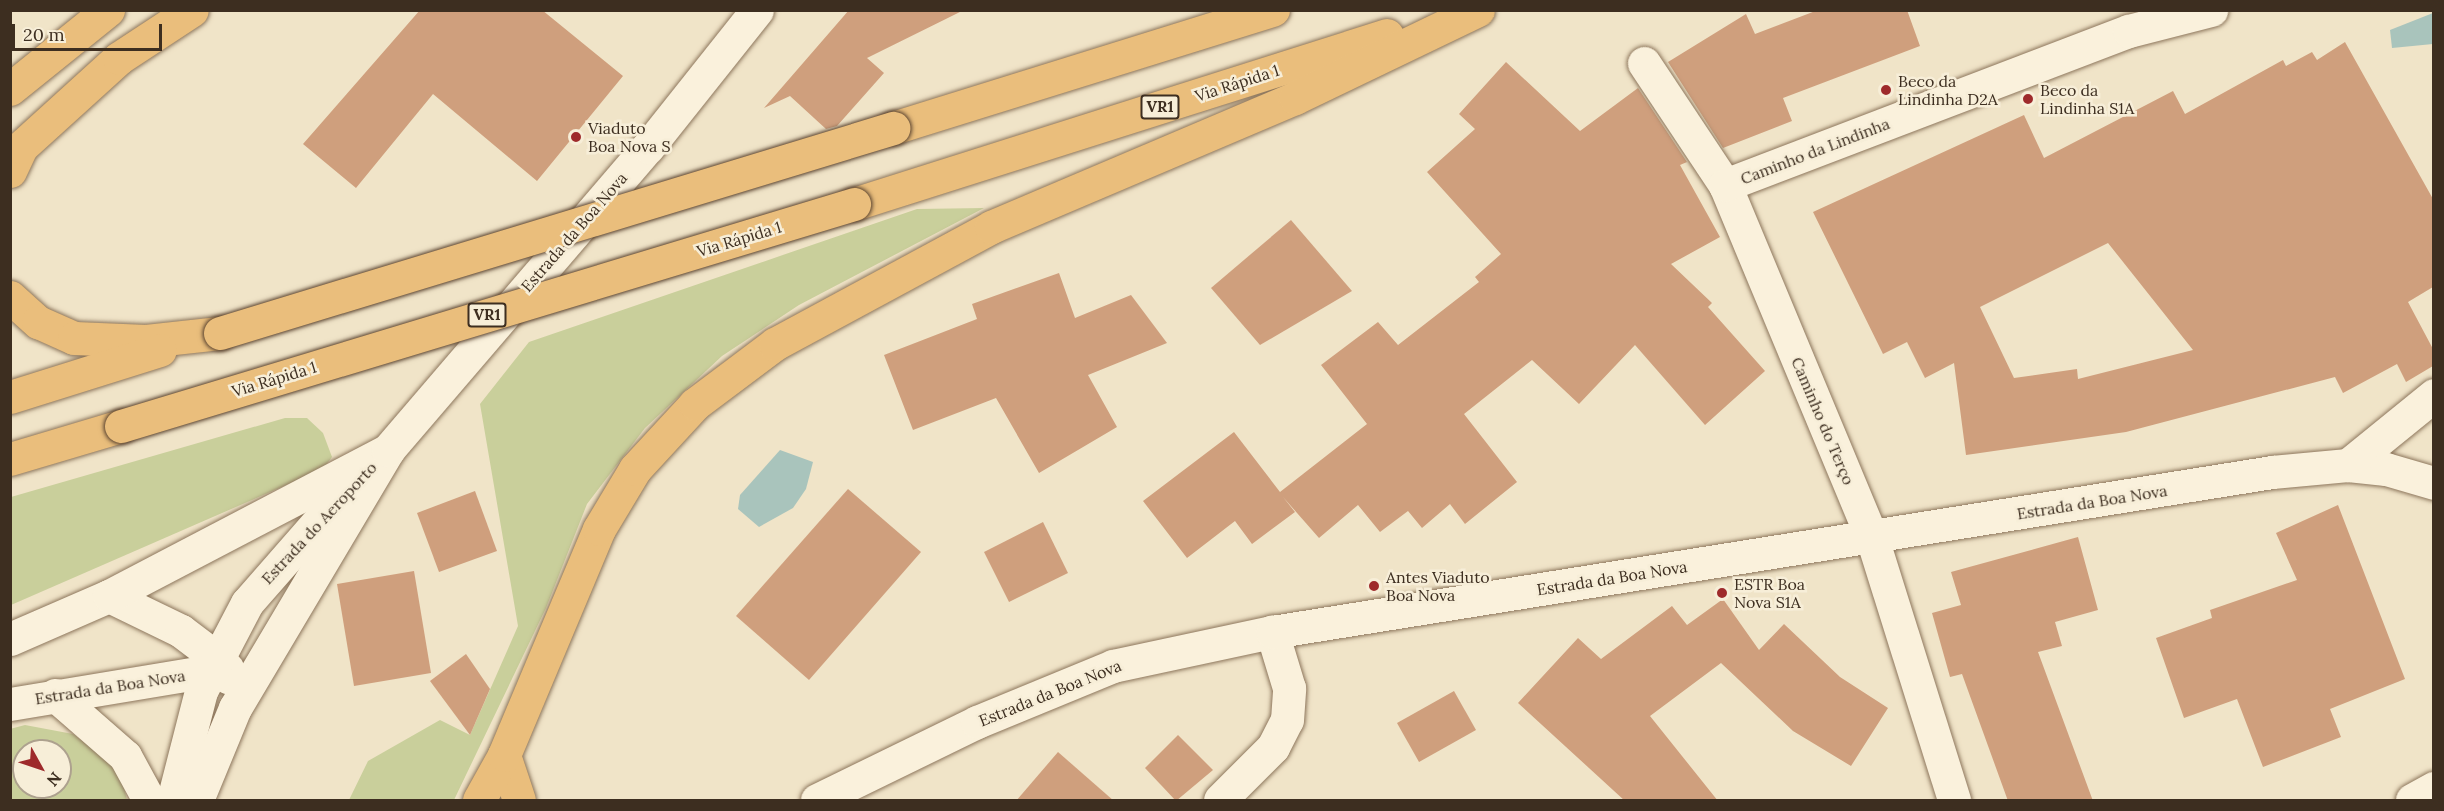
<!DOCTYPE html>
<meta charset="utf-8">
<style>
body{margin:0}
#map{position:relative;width:2444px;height:811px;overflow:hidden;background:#f0e4c8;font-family:Lora,serif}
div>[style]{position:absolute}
.green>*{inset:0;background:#c9cf9b}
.water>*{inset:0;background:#a9c4bc}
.building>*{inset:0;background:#cf9f7d}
.roads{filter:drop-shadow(0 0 2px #8d765c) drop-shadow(0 0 2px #8d765c)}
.minor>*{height:33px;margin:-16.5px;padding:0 16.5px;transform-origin:16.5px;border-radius:16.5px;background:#faf1dc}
.secondary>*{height:33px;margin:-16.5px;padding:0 16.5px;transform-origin:16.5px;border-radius:16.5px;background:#faf1dc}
.trunk>*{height:33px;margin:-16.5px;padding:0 16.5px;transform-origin:16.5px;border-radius:16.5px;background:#eabe7c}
.bridges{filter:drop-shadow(0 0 2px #5b4430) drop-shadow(0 0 2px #5b4430)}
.trunk-bridge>*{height:33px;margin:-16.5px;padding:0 16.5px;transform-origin:16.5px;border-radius:16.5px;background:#eabe7c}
.dots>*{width:16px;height:16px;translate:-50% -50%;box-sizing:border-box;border:3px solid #f7eed8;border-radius:50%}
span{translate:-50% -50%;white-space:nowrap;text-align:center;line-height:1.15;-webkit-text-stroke:5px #f7eed8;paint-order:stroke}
.shield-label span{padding:2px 4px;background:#f7eed8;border:2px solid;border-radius:4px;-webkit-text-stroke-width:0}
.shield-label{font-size:15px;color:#3d2e20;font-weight:700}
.poi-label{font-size:16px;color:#3d2e20}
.left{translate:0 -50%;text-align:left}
.street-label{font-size:16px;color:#3d2e20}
.frame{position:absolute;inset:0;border:12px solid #3d2e20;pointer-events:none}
.north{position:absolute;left:12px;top:739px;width:60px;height:60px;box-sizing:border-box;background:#f7eed8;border:2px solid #ada18e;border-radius:50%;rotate:130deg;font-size:16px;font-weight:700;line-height:24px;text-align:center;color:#3d2e20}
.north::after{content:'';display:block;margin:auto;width:21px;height:27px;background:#9e2a2b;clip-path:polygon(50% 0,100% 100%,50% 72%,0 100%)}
.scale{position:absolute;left:12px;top:24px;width:150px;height:27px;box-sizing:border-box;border:3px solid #3d2e20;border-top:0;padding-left:8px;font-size:18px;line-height:21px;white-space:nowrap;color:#3d2e20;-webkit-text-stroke:4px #f7eed8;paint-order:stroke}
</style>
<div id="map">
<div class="green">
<i style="clip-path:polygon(984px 208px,799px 305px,722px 356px,645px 428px,587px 504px,546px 608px,454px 800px,349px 800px,368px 761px,440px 720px,470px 735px,518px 626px,480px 404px,529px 342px,917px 209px)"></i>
<i style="clip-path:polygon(285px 418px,307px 418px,323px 433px,332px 457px,323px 469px,11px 605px,11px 497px)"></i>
<i style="clip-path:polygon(evenodd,25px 725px,73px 734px,119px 768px,127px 800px,11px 800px,10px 729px,25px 725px,24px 751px,60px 751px,60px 787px,24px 787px,24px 751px)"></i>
</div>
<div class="water">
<i style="clip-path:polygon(2433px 13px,2433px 44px,2392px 48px,2390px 30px)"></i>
<i style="clip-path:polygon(780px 450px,813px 462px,806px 489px,793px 508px,759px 527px,738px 509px,740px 495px)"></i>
</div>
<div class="building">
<i style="clip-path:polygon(420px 10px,542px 10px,623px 76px,537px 181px,433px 94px,356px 188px,303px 144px)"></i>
<i style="clip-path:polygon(849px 10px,964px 10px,867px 58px,884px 73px,837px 126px,826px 129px,790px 96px,764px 108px)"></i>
<i style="clip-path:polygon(1818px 10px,1907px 10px,1920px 46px,1783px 98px,1792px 121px,1723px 148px,1668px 62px,1746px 14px,1755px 34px)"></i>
<i style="clip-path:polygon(evenodd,2345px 42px,2433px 199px,2433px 287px,2408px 302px,2433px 349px,2433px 366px,2406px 382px,2397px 364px,2343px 393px,2335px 377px,2126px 432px,1966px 455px,1954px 363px,1925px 378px,1907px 342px,1883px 354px,1813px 212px,2024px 115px,2044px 158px,2173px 91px,2185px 114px,2283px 60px,2286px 66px,2312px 52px,2317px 60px,2345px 42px,2108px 243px,2193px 350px,2078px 379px,2077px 369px,2014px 378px,1980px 307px,2108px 243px)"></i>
<i style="clip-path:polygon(1506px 62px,1580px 131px,1638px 88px,1687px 162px,1680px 165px,1720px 237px,1671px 264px,1712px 303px,1708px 307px,1765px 371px,1705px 425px,1635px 345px,1579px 404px,1532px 360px,1464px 414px,1517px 482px,1465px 524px,1450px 504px,1422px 528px,1408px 511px,1380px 532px,1358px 505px,1319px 538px,1283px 497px,1295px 512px,1252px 544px,1235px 521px,1187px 558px,1143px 501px,1234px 432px,1280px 492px,1367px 424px,1321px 365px,1378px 322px,1398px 345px,1479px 282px,1475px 277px,1501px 254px,1427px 172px,1475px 129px,1459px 114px)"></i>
<i style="clip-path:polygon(1291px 220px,1352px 291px,1260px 345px,1211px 288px)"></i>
<i style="clip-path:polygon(1059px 273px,1075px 318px,1131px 295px,1167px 343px,1088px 375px,1117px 427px,1039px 473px,996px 398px,913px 430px,884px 355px,977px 319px,972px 304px)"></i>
<i style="clip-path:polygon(848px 489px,921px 552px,809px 680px,736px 616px)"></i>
<i style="clip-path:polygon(475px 491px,497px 551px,439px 572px,417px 513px)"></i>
<i style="clip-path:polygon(2338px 505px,2405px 679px,2330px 709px,2341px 737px,2263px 767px,2237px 699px,2184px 718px,2156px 638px,2212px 618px,2210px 610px,2297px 580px,2276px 533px)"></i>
<i style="clip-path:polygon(1043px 522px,1068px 573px,1009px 602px,984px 552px)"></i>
<i style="clip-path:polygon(2078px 537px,2098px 610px,2055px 622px,2062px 646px,2038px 652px,2093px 801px,2008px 801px,1962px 674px,1950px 677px,1932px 613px,1961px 605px,1951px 572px)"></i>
<i style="clip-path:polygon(414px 571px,431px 673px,354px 686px,337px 584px)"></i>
<i style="clip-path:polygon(1723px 599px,1759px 650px,1784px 624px,1840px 677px,1888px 708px,1851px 766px,1793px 731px,1721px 663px,1650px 716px,1718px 801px,1625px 801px,1518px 703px,1578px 638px,1601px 659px,1672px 606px,1687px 625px)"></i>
<i style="clip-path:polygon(466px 654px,490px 689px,470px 735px,430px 681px)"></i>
<i style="clip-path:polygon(1454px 691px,1476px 730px,1419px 762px,1397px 723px)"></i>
<i style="clip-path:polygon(1178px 735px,1213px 770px,1176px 801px,1145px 768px)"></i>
<i style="clip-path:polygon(1058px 752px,1114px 801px,1016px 801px)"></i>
</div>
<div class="roads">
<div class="minor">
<i style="left:1644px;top:63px;width:146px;rotate:56.4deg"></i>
<i style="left:1725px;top:185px;width:382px;rotate:67.4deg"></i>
<i style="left:1872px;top:538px;width:275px;rotate:72.6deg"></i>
<i style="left:1725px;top:185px;width:432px;rotate:-20.9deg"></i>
<i style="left:2129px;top:31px;width:85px;rotate:-14.4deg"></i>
<i style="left:2348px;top:465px;width:111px;rotate:-39.1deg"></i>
<i style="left:1220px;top:800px;width:75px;rotate:-45deg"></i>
<i style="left:1273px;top:747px;width:30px;rotate:-63deg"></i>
<i style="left:1287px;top:720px;width:32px;rotate:-86deg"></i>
<i style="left:1289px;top:688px;width:59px;rotate:-106.9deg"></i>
</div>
<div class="secondary">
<i style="left:109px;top:596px;width:80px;rotate:25.9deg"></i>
<i style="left:181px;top:631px;width:46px;rotate:37.1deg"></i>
<i style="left:218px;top:659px;width:21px;rotate:61deg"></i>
<i style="left:10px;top:639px;width:108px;rotate:-23.5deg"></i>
<i style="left:109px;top:596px;width:315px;rotate:-27.6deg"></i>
<i style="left:55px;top:695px;width:93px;rotate:41.1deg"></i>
<i style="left:125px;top:756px;width:50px;rotate:61.4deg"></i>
<i style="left:10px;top:704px;width:220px;rotate:-9.4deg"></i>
<i style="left:173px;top:800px;width:113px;rotate:-75.6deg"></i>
<i style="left:201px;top:691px;width:99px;rotate:-62.4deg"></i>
<i style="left:247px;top:603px;width:158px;rotate:-48.8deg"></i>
<i style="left:197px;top:800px;width:100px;rotate:-67.6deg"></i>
<i style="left:235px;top:708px;width:300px;rotate:-59.3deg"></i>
<i style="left:388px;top:450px;width:399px;rotate:-49.4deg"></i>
<i style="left:648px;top:147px;width:175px;rotate:-51.5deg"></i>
<i style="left:817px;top:800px;width:178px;rotate:-26deg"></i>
<i style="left:977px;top:722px;width:147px;rotate:-22.4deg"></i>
<i style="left:1113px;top:666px;width:163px;rotate:-12.1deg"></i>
<i style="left:1272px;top:632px;width:1013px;rotate:-9.09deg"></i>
<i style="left:2272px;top:472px;width:76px;rotate:-5.3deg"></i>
<i style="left:2348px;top:465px;width:38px;rotate:6deg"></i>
<i style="left:2386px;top:469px;width:50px;rotate:16.3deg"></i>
<i style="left:2412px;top:800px;width:25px;rotate:-29deg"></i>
</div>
<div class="trunk">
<i style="left:10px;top:89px;width:126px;rotate:-38.9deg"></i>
<i style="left:893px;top:128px;width:398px;rotate:-17.3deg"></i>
<i style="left:10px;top:171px;width:26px;rotate:-65deg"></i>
<i style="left:21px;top:147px;width:132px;rotate:-42.2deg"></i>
<i style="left:119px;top:58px;width:87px;rotate:-33.3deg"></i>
<i style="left:854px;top:204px;width:559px;rotate:-17.59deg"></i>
<i style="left:10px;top:297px;width:38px;rotate:42deg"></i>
<i style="left:38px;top:322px;width:39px;rotate:24deg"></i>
<i style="left:74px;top:338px;width:72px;rotate:2.4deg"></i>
<i style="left:146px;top:341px;width:74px;rotate:-6.2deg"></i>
<i style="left:10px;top:397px;width:157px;rotate:-17.4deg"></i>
<i style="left:10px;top:459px;width:116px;rotate:-16.6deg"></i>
<i style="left:504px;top:755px;width:47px;rotate:71.6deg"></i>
<i style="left:479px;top:800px;width:51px;rotate:-60.9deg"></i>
<i style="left:504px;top:755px;width:245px;rotate:-67.2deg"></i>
<i style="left:599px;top:529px;width:70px;rotate:-59deg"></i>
<i style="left:635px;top:469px;width:88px;rotate:-47.3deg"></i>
<i style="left:695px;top:404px;width:100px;rotate:-36.9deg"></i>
<i style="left:775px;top:344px;width:246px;rotate:-28.4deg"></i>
<i style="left:991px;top:227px;width:330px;rotate:-23deg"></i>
<i style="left:1295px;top:98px;width:203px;rotate:-25.7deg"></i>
</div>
</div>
<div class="bridges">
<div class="trunk-bridge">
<i style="left:220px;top:333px;width:704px;rotate:-16.94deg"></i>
<i style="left:121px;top:426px;width:766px;rotate:-16.85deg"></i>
</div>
</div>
<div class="dots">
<i style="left:1886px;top:90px;background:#9e2a2b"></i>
<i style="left:2028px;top:99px;background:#9e2a2b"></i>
<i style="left:576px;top:137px;background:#9e2a2b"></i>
<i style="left:1374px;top:586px;background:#9e2a2b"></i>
<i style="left:1722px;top:593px;background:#9e2a2b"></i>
</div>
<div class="shield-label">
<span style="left:1160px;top:107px">VR1</span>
<span style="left:487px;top:315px">VR1</span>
</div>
<div class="poi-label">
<span class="left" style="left:1898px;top:90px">Beco da<br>Lindinha D2A</span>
<span class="left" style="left:2040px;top:99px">Beco da<br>Lindinha S1A</span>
<span class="left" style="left:588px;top:137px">Viaduto<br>Boa Nova S</span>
<span class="left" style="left:1386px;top:586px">Antes Viaduto<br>Boa Nova</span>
<span class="left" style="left:1734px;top:593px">ESTR Boa<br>Nova S1A</span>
</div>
<div class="street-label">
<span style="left:1237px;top:83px;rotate:-18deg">Via Rápida 1</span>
<span style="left:1815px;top:151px;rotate:-21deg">Caminho da Lindinha</span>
<span style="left:574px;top:232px;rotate:-49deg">Estrada da Boa Nova</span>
<span style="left:739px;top:239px;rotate:-17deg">Via Rápida 1</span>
<span style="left:274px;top:379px;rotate:-17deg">Via Rápida 1</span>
<span style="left:1823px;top:421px;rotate:67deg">Caminho do Terço</span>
<span style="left:2092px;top:502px;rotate:-9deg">Estrada da Boa Nova</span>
<span style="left:319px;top:523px;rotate:-47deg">Estrada do Aeroporto</span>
<span style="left:1612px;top:578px;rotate:-9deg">Estrada da Boa Nova</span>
<span style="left:110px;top:687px;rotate:-9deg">Estrada da Boa Nova</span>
<span style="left:1050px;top:693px;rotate:-22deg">Estrada da Boa Nova</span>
</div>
<div class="frame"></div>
<div class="north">N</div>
<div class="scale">20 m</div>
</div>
